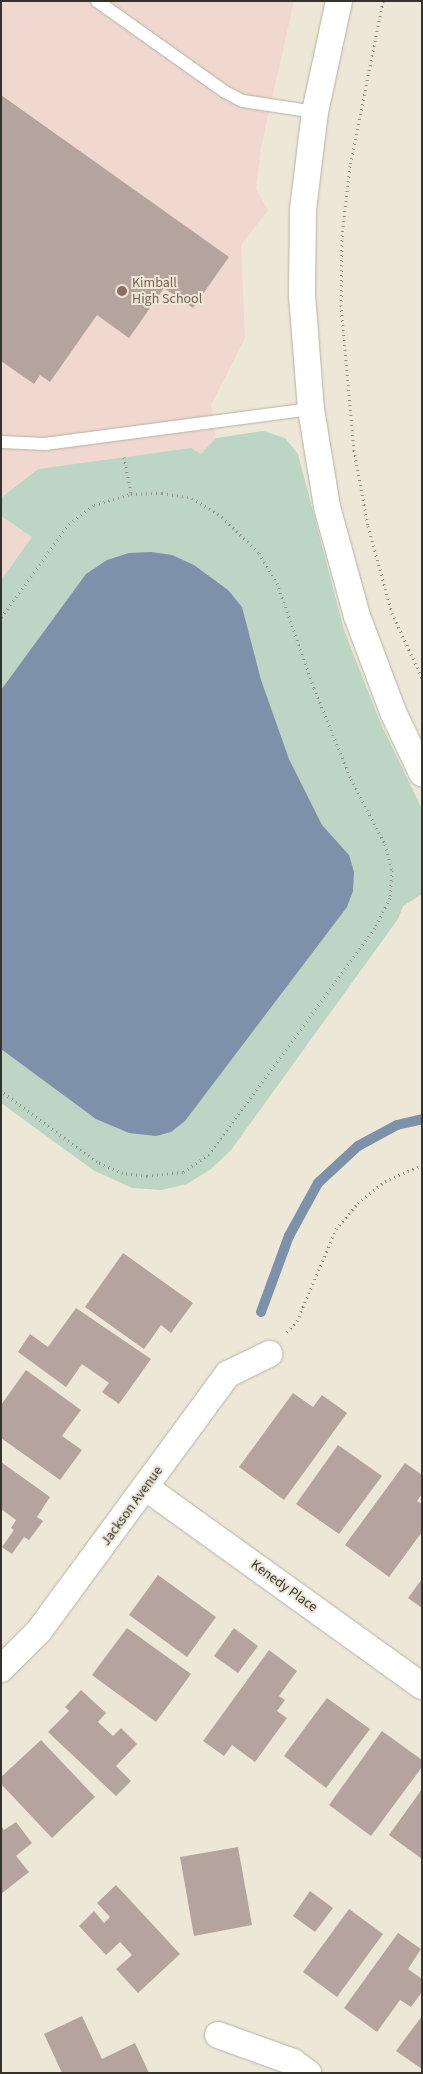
<!DOCTYPE html>
<style>
body{margin:0}
#map{position:relative;width:423px;height:2074px;overflow:hidden;background:#ede7d7;font-family:"Source Sans 3",sans-serif}
div>[style]{position:absolute}
.education>*{inset:0;background:#f0d7d0}
.green>*{inset:0;background:#bcd5c4}
.water>*{inset:0;background:#7d91ab}
.stream>*{height:10px;margin:-5px;padding:0 5px;transform-origin:5px;border-radius:5px;background:#7d91ab}
.building>*{inset:0;background:#b5a49e}
.path>*{height:3px;margin-top:-1.5px;transform-origin:0;background:repeating-linear-gradient(90deg,#969186 0 1px,transparent 0 5px)}
.roads{filter:drop-shadow(0 0 1px #b7b2a3) drop-shadow(0 0 1px #b7b2a3)}
.lane>*{height:12px;margin:-6px;padding:0 6px;transform-origin:6px;border-radius:6px;background:#fff}
.street>*{height:26px;margin:-13px;padding:0 13px;transform-origin:13px;border-radius:13px;background:#fff}
.dots>*{width:14px;height:14px;translate:-50% -50%;box-sizing:border-box;border:2px solid #ede7d7;border-radius:50%}
span{translate:-50% -50%;white-space:nowrap;text-align:center;line-height:1.15;-webkit-text-stroke:4px #ede7d7;paint-order:stroke}
.education-label{font-size:14px;color:#785e54}
.left{translate:0 -50%;text-align:left}
.street-label{font-size:14px;color:#35322c}
.frame{position:absolute;inset:0;border:2px solid #35322c;pointer-events:none}
</style>
<div id="map">
<div class="education">
<i style="clip-path:polygon(1px 1px,294px 1px,261px 147px,256px 189px,268px 210px,241px 245px,245px 338px,211px 405px,216px 438px,212px 444px,201px 454px,191px 448px,38px 469px,1px 498px)"></i>
<i style="clip-path:polygon(1px 516px,32px 537px,1px 580px)"></i>
</div>
<div class="green">
<i style="clip-path:polygon(263px 431px,285px 438px,298px 454px,344px 630px,380px 722px,422px 809px,422px 894px,403px 906px,398px 919px,231px 1150px,211px 1169px,187px 1184px,161px 1190px,132px 1188px,93px 1170px,1px 1103px,1px 580px,32px 537px,1px 516px,1px 498px,38px 469px,191px 448px,201px 454px,216px 438px)"></i>
</div>
<div class="water">
<i style="clip-path:polygon(151px 552px,172px 555px,194px 565px,228px 590px,242px 607px,261px 680px,289px 759px,322px 825px,349px 855px,354px 872px,353px 891px,347px 907px,185px 1121px,171px 1132px,156px 1136px,129px 1133px,96px 1119px,1px 1049px,1px 690px,86px 574px,107px 560px,129px 553px)"></i>
</div>
<div class="stream">
<i style="left:261px;top:1312px;width:81px;rotate:-69.8deg"></i>
<i style="left:289px;top:1236px;width:60px;rotate:-61.3deg"></i>
<i style="left:318px;top:1183px;width:54px;rotate:-42.8deg"></i>
<i style="left:358px;top:1146px;width:44px;rotate:-28.3deg"></i>
<i style="left:397px;top:1125px;width:26px;rotate:-13deg"></i>
</div>
<div class="building">
<i style="clip-path:polygon(1px 95px,229px 257px,193px 308px,164px 288px,129px 338px,97px 315px,50px 382px,40px 375px,34px 384px,1px 361px)"></i>
<i style="clip-path:polygon(123px 1253px,193px 1303px,171px 1333px,161px 1325px,144px 1349px,85px 1307px)"></i>
<i style="clip-path:polygon(76px 1308px,151px 1359px,119px 1404px,102px 1392px,109px 1383px,82px 1364px,66px 1387px,18px 1352px,30px 1334px,48px 1347px)"></i>
<i style="clip-path:polygon(26px 1370px,81px 1410px,62px 1436px,82px 1450px,60px 1480px,1px 1438px,1px 1405px)"></i>
<i style="clip-path:polygon(293px 1393px,313px 1407px,322px 1395px,347px 1413px,284px 1500px,239px 1467px)"></i>
<i style="clip-path:polygon(338px 1445px,382px 1476px,339px 1534px,296px 1504px)"></i>
<i style="clip-path:polygon(1px 1462px,50px 1497px,37px 1517px,43px 1521px,29px 1540px,24px 1537px,12px 1554px,2px 1547px,14px 1530px,11px 1528px,16px 1520px,1px 1509px)"></i>
<i style="clip-path:polygon(405px 1463px,422px 1475px,422px 1494px,417px 1501px,422px 1504px,422px 1532px,389px 1577px,345px 1545px)"></i>
<i style="clip-path:polygon(158px 1575px,216px 1617px,187px 1657px,129px 1615px)"></i>
<i style="clip-path:polygon(422px 1579px,422px 1608px,408px 1598px)"></i>
<i style="clip-path:polygon(127px 1628px,191px 1674px,156px 1722px,92px 1675px)"></i>
<i style="clip-path:polygon(234px 1628px,258px 1646px,238px 1673px,214px 1656px)"></i>
<i style="clip-path:polygon(269px 1650px,297px 1671px,279px 1696px,285px 1700px,277px 1711px,287px 1718px,255px 1762px,232px 1745px,224px 1756px,203px 1741px)"></i>
<i style="clip-path:polygon(81px 1690px,106px 1713px,98px 1722px,113px 1736px,121px 1728px,137px 1744px,116px 1766px,131px 1781px,116px 1796px,48px 1732px,69px 1711px,65px 1707px)"></i>
<i style="clip-path:polygon(327px 1698px,370px 1729px,326px 1788px,284px 1756px)"></i>
<i style="clip-path:polygon(382px 1731px,422px 1760px,422px 1767px,371px 1836px,329px 1805px)"></i>
<i style="clip-path:polygon(41px 1740px,95px 1797px,52px 1838px,1px 1784px,1px 1777px)"></i>
<i style="clip-path:polygon(422px 1789px,422px 1859px,389px 1835px)"></i>
<i style="clip-path:polygon(16px 1822px,32px 1843px,16px 1856px,29px 1872px,1px 1894px,1px 1826px,4px 1830px)"></i>
<i style="clip-path:polygon(238px 1847px,252px 1925px,194px 1936px,180px 1857px)"></i>
<i style="clip-path:polygon(116px 1885px,180px 1954px,138px 1993px,116px 1969px,132px 1955px,120px 1942px,106px 1955px,79px 1926px,94px 1911px,104px 1923px,110px 1917px,97px 1903px)"></i>
<i style="clip-path:polygon(310px 1891px,333px 1908px,315px 1932px,293px 1916px)"></i>
<i style="clip-path:polygon(349px 1909px,383px 1934px,337px 1997px,303px 1972px)"></i>
<i style="clip-path:polygon(398px 1933px,421px 1949px,408px 1969px,422px 1979px,422px 1992px,411px 2007px,400px 2000px,377px 2032px,344px 2008px)"></i>
<i style="clip-path:polygon(82px 2016px,102px 2059px,135px 2043px,149px 2073px,62px 2073px,44px 2034px)"></i>
<i style="clip-path:polygon(422px 2016px,422px 2069px,396px 2051px)"></i>
</div>
<div class="path">
<i style="left:383px;top:1px;width:168px;rotate:101.3deg"></i>
<i style="left:350px;top:166px;width:69px;rotate:96.6deg"></i>
<i style="left:342px;top:235px;width:70px;rotate:90.8deg"></i>
<i style="left:341px;top:305px;width:146px;rotate:84.9deg"></i>
<i style="left:354px;top:450px;width:77px;rotate:79.6deg"></i>
<i style="left:368px;top:526px;width:90px;rotate:74.6deg"></i>
<i style="left:392px;top:613px;width:72px;rotate:65.2deg"></i>
<i style="left:124px;top:457px;width:38px;rotate:79deg"></i>
<i style="left:1px;top:617px;width:115px;rotate:-53.8deg"></i>
<i style="left:69px;top:524px;width:31px;rotate:-37deg"></i>
<i style="left:94px;top:505px;width:39px;rotate:-17deg"></i>
<i style="left:131px;top:494px;width:31px;rotate:-2deg"></i>
<i style="left:162px;top:493px;width:30px;rotate:9deg"></i>
<i style="left:192px;top:498px;width:36px;rotate:32deg"></i>
<i style="left:222px;top:517px;width:52px;rotate:44.2deg"></i>
<i style="left:259px;top:553px;width:35px;rotate:59deg"></i>
<i style="left:277px;top:583px;width:111px;rotate:70.6deg"></i>
<i style="left:314px;top:688px;width:98px;rotate:67.9deg"></i>
<i style="left:351px;top:779px;width:73px;rotate:62.4deg"></i>
<i style="left:385px;top:844px;width:27px;rotate:75deg"></i>
<i style="left:392px;top:870px;width:28px;rotate:94deg"></i>
<i style="left:390px;top:898px;width:34px;rotate:117deg"></i>
<i style="left:375px;top:928px;width:280px;rotate:126.3deg"></i>
<i style="left:209px;top:1154px;width:32px;rotate:145deg"></i>
<i style="left:183px;top:1172px;width:36px;rotate:174deg"></i>
<i style="left:147px;top:1176px;width:24px;rotate:-173deg"></i>
<i style="left:123px;top:1173px;width:28px;rotate:-157deg"></i>
<i style="left:97px;top:1162px;width:119px;rotate:-143.5deg"></i>
<i style="left:287px;top:1332px;width:15px;rotate:-48deg"></i>
<i style="left:297px;top:1321px;width:100px;rotate:-67deg"></i>
<i style="left:336px;top:1229px;width:34px;rotate:-50deg"></i>
<i style="left:358px;top:1203px;width:35px;rotate:-39deg"></i>
<i style="left:385px;top:1181px;width:40px;rotate:-23.4deg"></i>
</div>
<div class="roads">
<div class="lane">
<i style="left:97px;top:1px;width:157px;rotate:35.4deg"></i>
<i style="left:225px;top:92px;width:20px;rotate:27deg"></i>
<i style="left:243px;top:101px;width:73px;rotate:8.7deg"></i>
<i style="left:1px;top:442px;width:44px;rotate:2.6deg"></i>
<i style="left:45px;top:444px;width:268px;rotate:-7.5deg"></i>
</div>
<div class="street">
<i style="left:339px;top:1px;width:114px;rotate:102.2deg"></i>
<i style="left:315px;top:112px;width:99px;rotate:97deg"></i>
<i style="left:303px;top:210px;width:85px;rotate:90.7deg"></i>
<i style="left:302px;top:295px;width:114px;rotate:85.5deg"></i>
<i style="left:311px;top:409px;width:99px;rotate:80.7deg"></i>
<i style="left:327px;top:507px;width:113px;rotate:74.6deg"></i>
<i style="left:357px;top:616px;width:103px;rotate:69.4deg"></i>
<i style="left:393px;top:712px;width:68px;rotate:64.6deg"></i>
<i style="left:145px;top:1487px;width:341px;rotate:35.7deg"></i>
<i style="left:1px;top:1669px;width:54px;rotate:-45deg"></i>
<i style="left:39px;top:1631px;width:319px;rotate:-53.7deg"></i>
<i style="left:228px;top:1374px;width:46px;rotate:-26deg"></i>
<i style="left:218px;top:2035px;width:80px;rotate:19.8deg"></i>
<i style="left:293px;top:2062px;width:19px;rotate:36deg"></i>
</div>
</div>
<div class="dots">
<i style="left:122px;top:291px;background:#8d6e63"></i>
</div>
<div class="education-label">
<span class="left" style="left:132px;top:291px">Kimball<br>High School</span>
</div>
<div class="street-label">
<span style="left:132px;top:1506px;rotate:-54deg">Jackson Avenue</span>
<span style="left:284px;top:1586px;rotate:36deg">Kenedy Place</span>
</div>
<div class="frame"></div>
</div>
